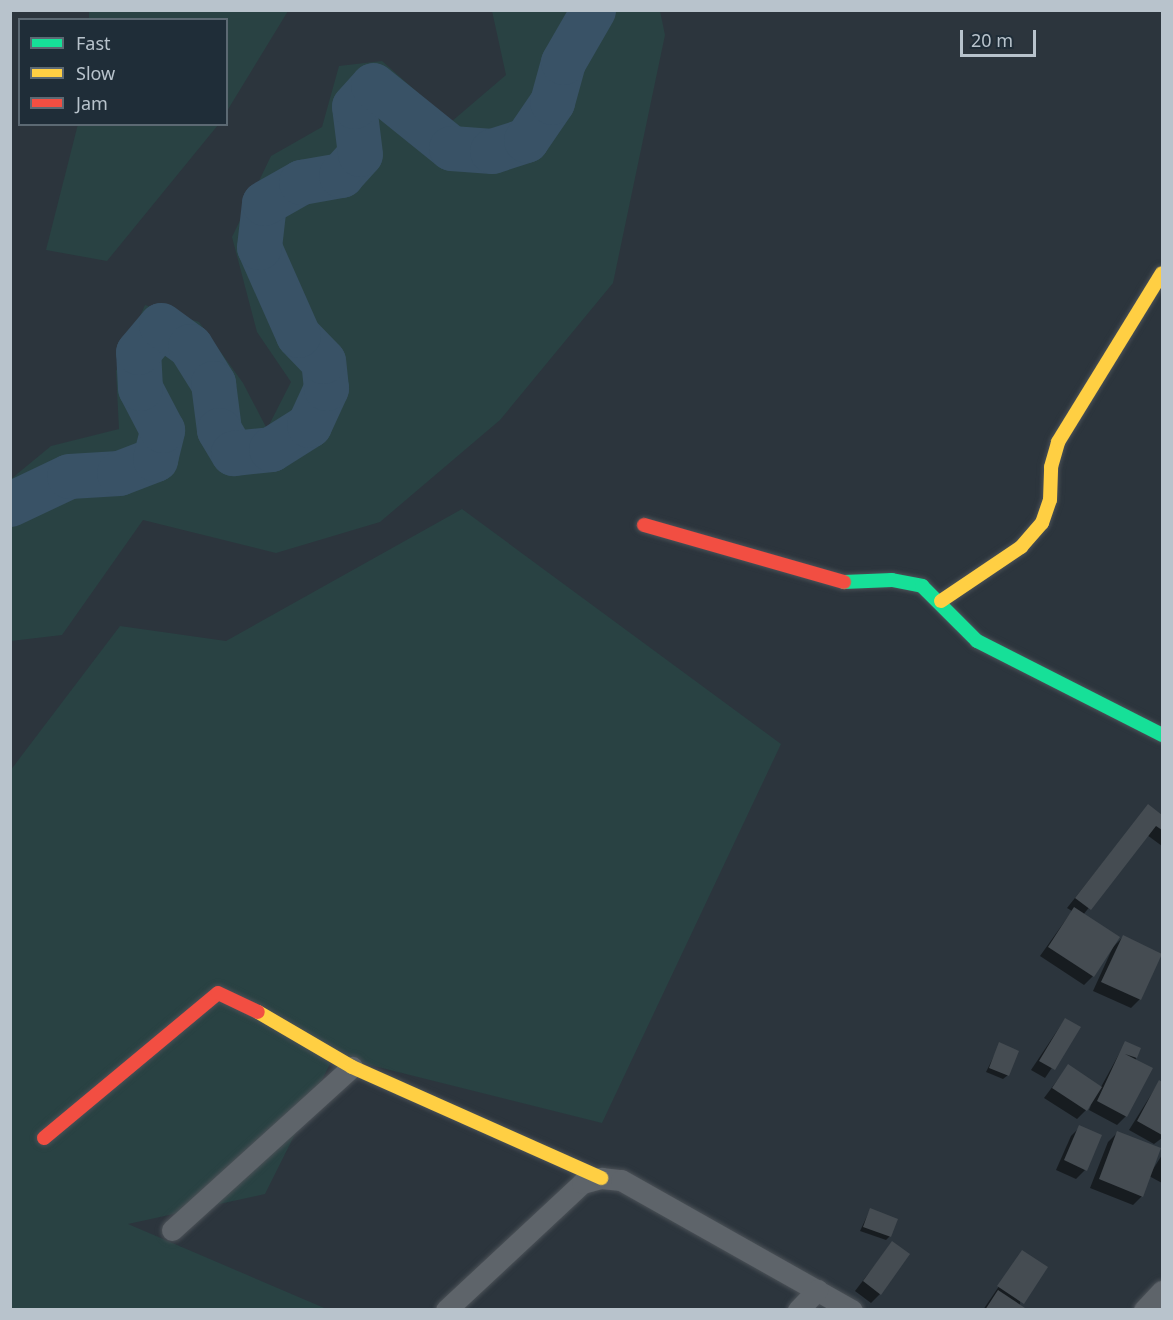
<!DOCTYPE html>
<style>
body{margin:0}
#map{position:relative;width:1173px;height:1320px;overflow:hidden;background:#2c353d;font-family:"Noto Sans",sans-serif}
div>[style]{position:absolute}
.green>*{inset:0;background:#294243}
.shadow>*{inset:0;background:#0007}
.river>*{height:45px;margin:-22.5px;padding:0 22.5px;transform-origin:22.5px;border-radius:22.5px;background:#395266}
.building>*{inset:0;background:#454c52}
.roads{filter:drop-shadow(0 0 2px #4b5157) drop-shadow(0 0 2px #4b5157)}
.street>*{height:21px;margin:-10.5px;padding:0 10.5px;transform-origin:10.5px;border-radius:10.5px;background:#5e646a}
.fast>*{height:14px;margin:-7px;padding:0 7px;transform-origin:7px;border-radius:7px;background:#16e098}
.slow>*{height:14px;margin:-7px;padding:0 7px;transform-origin:7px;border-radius:7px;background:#ffcf43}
.jam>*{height:14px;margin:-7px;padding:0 7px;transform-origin:7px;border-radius:7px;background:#f24e42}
span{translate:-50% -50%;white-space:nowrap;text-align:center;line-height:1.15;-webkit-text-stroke:4.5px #1f2d38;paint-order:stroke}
.frame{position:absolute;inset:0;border:12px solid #b8c3cc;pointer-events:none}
.legend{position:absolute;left:18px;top:18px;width:210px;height:108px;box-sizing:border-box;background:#1f2d38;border:2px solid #5c6973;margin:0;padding:8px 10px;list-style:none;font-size:18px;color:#b8c3cc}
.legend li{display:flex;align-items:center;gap:12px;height:30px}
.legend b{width:30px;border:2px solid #5c6973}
.scale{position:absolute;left:960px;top:30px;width:76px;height:27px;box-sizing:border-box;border:3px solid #b8c3cc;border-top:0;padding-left:8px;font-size:18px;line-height:21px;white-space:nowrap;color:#b8c3cc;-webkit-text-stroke:4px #1f2d38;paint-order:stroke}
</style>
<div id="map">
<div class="green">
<i style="clip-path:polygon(89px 11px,89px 10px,288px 11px,227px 111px,226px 20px,89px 19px)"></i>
<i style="clip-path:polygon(492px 11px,660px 11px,665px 35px,613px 283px,500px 420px,380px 522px,276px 553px,143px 520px,62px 635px,11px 641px,11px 479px,51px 446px,119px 429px,116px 371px,145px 305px,199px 322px,243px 383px,267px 429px,291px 382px,257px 332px,232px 237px,271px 156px,322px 127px,339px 66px,382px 61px,451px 122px,506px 75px)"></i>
<i style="clip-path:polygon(78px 124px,218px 124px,218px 125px,107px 261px,46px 250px)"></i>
<i style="clip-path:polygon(462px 509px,781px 744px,602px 1123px,334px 1056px,265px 1194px,128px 1224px,329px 1310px,11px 1309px,10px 771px,120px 626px,226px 641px)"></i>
</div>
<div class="shadow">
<i style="clip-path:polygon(1148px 806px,1162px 817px,1162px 846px,1147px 835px,1083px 915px,1093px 976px,1084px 985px,1040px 956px,1072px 911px,1067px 908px)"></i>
<i style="clip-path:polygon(1123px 937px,1140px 999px,1131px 1008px,1093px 991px,1113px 947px)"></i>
<i style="clip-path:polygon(1065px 1019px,1079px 1028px,1045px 1078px,1031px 1070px)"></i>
<i style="clip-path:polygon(1125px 1043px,1136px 1058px,1126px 1116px,1117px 1125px,1089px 1110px,1091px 1105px,1077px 1119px,1044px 1098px,1068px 1066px,1101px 1087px)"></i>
<i style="clip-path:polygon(1000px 1044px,1008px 1075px,1003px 1079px,986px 1072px)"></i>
<i style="clip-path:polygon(1159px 1082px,1162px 1084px,1162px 1138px,1154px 1144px,1129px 1130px)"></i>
<i style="clip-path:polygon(1080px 1127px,1085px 1170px,1076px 1179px,1056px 1170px,1071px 1136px)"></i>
<i style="clip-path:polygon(1117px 1133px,1150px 1174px,1162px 1155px,1162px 1183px,1149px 1176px,1142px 1196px,1133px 1205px,1090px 1188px,1108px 1142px)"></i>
<i style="clip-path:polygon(870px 1210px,890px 1236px,886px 1240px,860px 1231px)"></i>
<i style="clip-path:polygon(892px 1243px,880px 1294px,871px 1303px,855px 1291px)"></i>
<i style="clip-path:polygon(1022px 1252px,1020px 1306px,1025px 1310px,983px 1310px)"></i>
</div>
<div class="river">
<i style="left:10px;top:504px;width:65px;rotate:-25.4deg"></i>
<i style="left:69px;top:476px;width:50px;rotate:-3.4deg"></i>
<i style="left:119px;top:473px;width:39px;rotate:-21deg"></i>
<i style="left:155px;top:459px;width:30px;rotate:-76deg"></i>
<i style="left:162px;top:430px;width:47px;rotate:-117.6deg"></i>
<i style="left:140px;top:388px;width:36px;rotate:-93deg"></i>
<i style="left:138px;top:352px;width:35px;rotate:-50deg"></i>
<i style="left:161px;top:325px;width:36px;rotate:36deg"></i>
<i style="left:190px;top:346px;width:44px;rotate:58.1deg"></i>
<i style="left:213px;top:383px;width:47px;rotate:82.7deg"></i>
<i style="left:219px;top:430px;width:27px;rotate:59deg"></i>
<i style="left:233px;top:453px;width:38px;rotate:-6deg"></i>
<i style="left:271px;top:449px;width:45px;rotate:-32.3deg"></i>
<i style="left:309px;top:425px;width:41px;rotate:-65.3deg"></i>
<i style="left:326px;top:388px;width:27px;rotate:-96deg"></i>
<i style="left:323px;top:361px;width:36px;rotate:-134deg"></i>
<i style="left:298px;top:335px;width:96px;rotate:-113.9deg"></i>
<i style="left:259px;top:247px;width:44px;rotate:-83.5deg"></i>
<i style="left:264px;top:203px;width:43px;rotate:-29.6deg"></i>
<i style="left:301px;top:182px;width:41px;rotate:-9.9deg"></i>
<i style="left:341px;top:175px;width:28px;rotate:-48deg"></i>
<i style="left:360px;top:154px;width:48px;rotate:-97.1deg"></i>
<i style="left:354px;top:106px;width:28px;rotate:-48deg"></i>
<i style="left:373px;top:85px;width:100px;rotate:38.9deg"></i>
<i style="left:451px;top:148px;width:41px;rotate:4.2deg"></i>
<i style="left:492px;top:151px;width:36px;rotate:-18deg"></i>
<i style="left:526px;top:140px;width:46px;rotate:-55.6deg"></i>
<i style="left:552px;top:102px;width:41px;rotate:-74.6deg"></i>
<i style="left:563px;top:62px;width:60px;rotate:-60deg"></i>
</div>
<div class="building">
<i style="clip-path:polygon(1148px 804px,1162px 815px,1162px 830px,1156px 826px,1091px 910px,1075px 898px)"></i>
<i style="clip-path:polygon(1074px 907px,1120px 937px,1094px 977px,1048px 947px)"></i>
<i style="clip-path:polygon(1123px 935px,1162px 954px,1141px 1000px,1101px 982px)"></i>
<i style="clip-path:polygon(1065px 1018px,1081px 1027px,1055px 1070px,1039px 1061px)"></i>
<i style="clip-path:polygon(1125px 1041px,1141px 1048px,1137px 1058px,1125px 1054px,1153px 1068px,1127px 1117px,1097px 1101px)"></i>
<i style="clip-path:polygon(999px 1042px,1019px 1051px,1009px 1076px,989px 1068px)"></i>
<i style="clip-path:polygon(1068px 1064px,1102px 1087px,1087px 1111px,1052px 1088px)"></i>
<i style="clip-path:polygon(1159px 1080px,1162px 1082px,1162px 1135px,1137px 1121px)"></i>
<i style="clip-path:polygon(1079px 1125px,1102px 1135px,1087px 1171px,1064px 1160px)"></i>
<i style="clip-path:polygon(1117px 1131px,1161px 1148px,1143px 1197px,1099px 1179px)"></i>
<i style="clip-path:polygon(870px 1208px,898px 1219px,891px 1237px,863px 1227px)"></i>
<i style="clip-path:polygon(892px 1241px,910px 1254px,881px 1295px,863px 1281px)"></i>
<i style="clip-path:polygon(1022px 1250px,1048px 1267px,1024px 1304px,997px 1286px)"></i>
<i style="clip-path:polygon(998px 1290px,1028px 1310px,985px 1310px)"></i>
</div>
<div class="roads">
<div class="street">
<i style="left:172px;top:1230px;width:243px;rotate:-42.2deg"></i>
<i style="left:446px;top:1310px;width:186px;rotate:-43deg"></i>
<i style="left:582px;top:1183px;width:20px;rotate:-15deg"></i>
<i style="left:601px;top:1178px;width:20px;rotate:6deg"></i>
<i style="left:621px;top:1180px;width:265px;rotate:29.4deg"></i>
<i style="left:798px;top:1310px;width:28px;rotate:-46deg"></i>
<i style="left:1144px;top:1310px;width:26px;rotate:-47deg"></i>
</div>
<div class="fast">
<i style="left:844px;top:582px;width:48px;rotate:-2.4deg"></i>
<i style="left:892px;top:580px;width:31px;rotate:11deg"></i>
<i style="left:922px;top:586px;width:78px;rotate:45deg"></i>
<i style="left:977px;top:641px;width:208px;rotate:26.9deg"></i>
</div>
<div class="slow">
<i style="left:941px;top:601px;width:97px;rotate:-34deg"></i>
<i style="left:1021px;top:547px;width:32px;rotate:-49deg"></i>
<i style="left:1042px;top:523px;width:24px;rotate:-71deg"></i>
<i style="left:1050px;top:500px;width:33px;rotate:-88deg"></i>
<i style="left:1051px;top:467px;width:26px;rotate:-74deg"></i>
<i style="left:1058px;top:442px;width:198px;rotate:-58.4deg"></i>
<i style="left:258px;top:1012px;width:109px;rotate:30.3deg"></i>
<i style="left:352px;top:1067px;width:273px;rotate:24deg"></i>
</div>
<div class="jam">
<i style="left:644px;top:525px;width:208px;rotate:15.9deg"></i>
<i style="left:44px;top:1138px;width:226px;rotate:-39.8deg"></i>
<i style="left:218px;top:993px;width:44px;rotate:25.4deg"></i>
</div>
</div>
<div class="frame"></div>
<ul class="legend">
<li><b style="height:8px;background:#16e098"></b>Fast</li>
<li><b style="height:8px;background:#ffcf43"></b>Slow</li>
<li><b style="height:8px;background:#f24e42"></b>Jam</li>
</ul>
<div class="scale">20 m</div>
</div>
